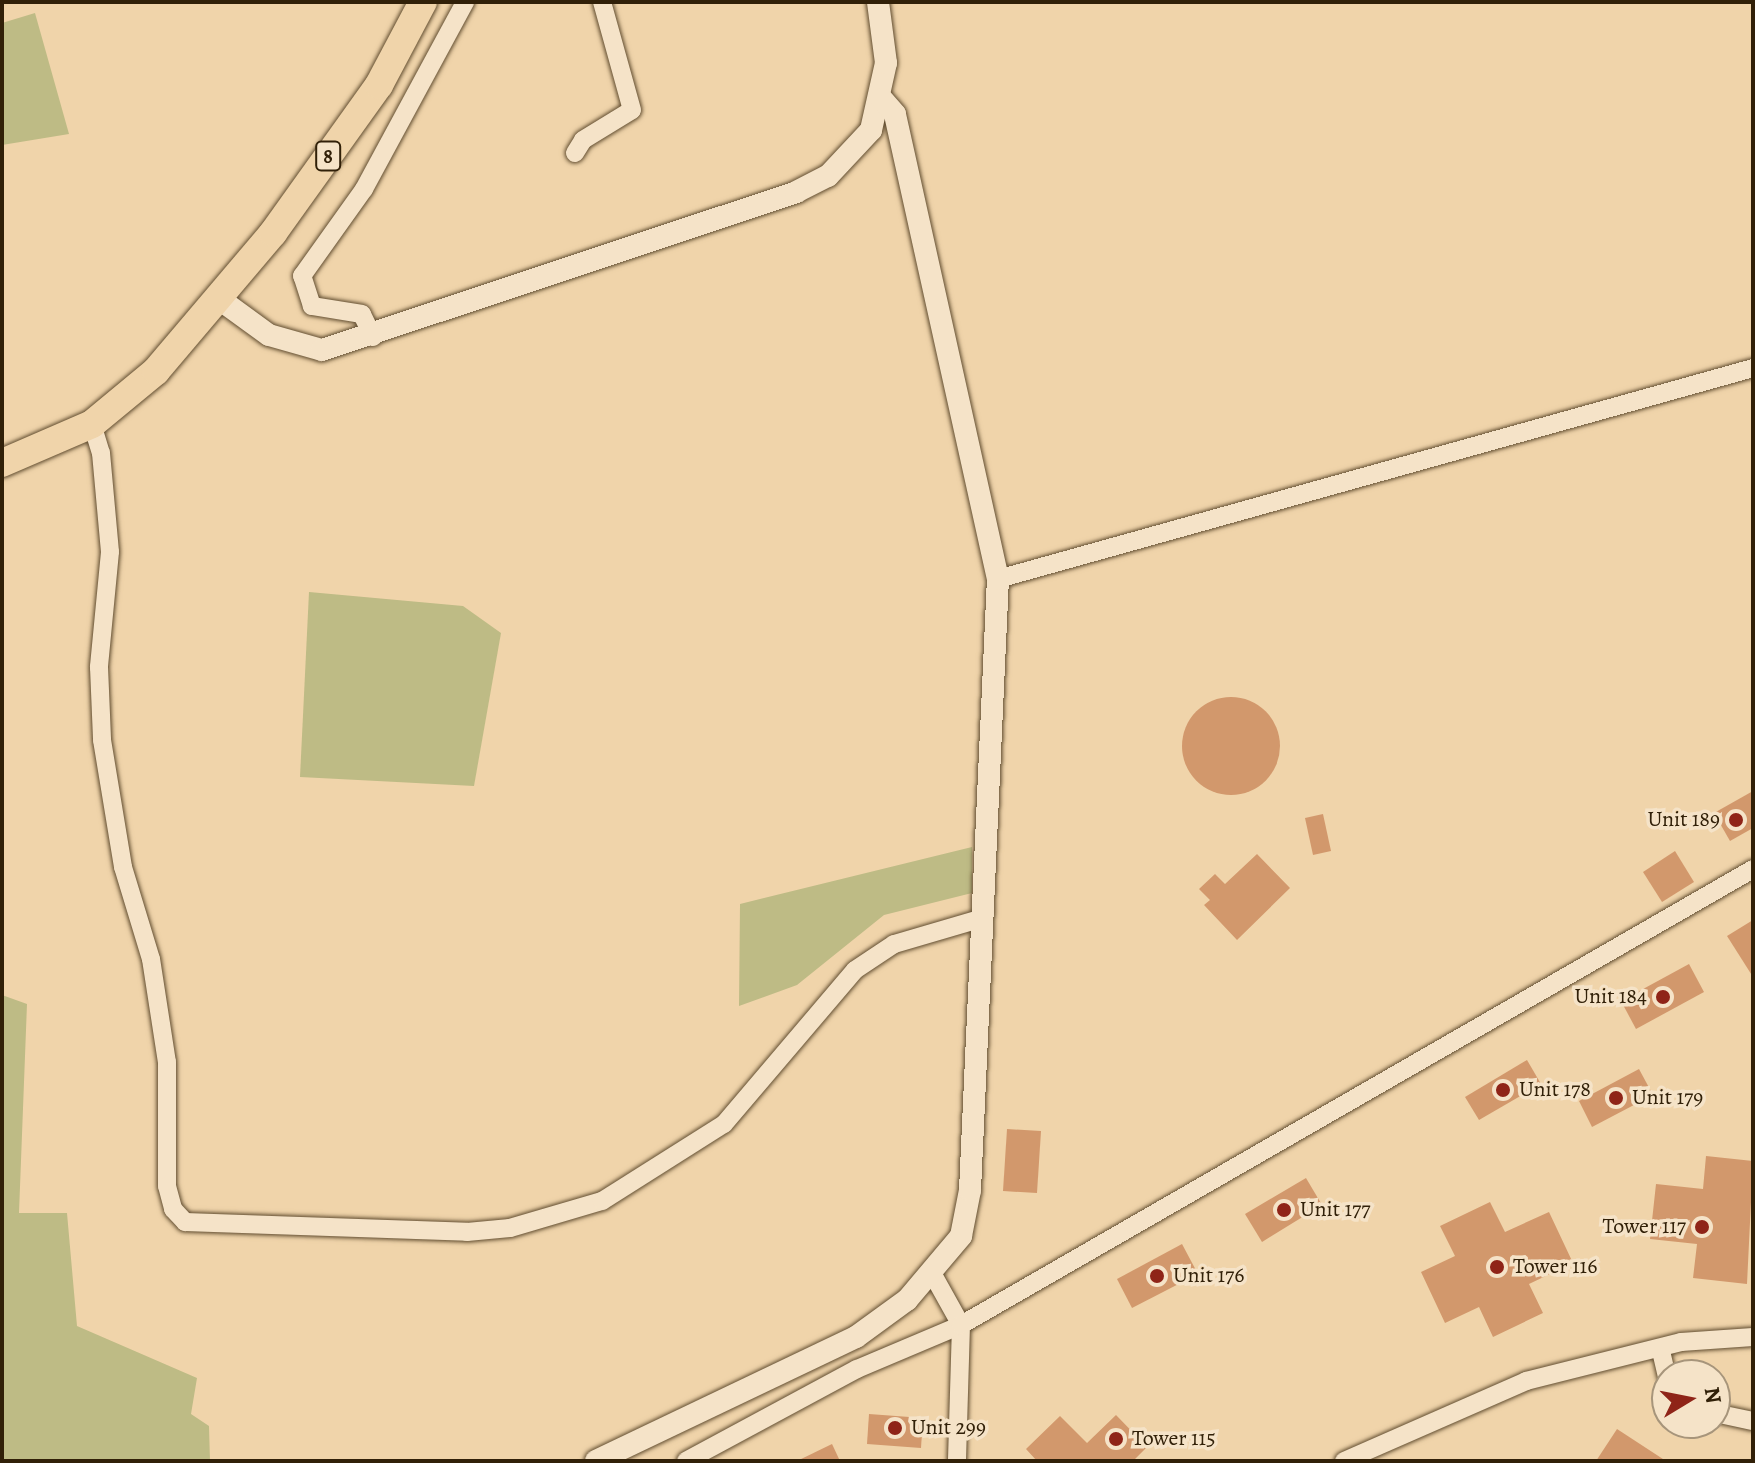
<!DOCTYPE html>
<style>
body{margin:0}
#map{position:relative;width:1755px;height:1463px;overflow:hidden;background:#f0d4aa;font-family:Alegreya,serif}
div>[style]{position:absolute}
.green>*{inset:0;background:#bebb85}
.building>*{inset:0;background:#d2986c}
.round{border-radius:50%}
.roads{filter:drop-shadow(0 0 2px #614d30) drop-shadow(0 0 2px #614d30)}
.minor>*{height:18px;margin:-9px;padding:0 9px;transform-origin:9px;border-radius:9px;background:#f5e3c8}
.tertiary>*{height:22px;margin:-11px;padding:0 11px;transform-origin:11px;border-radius:11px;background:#f5e3c8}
.primary>*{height:28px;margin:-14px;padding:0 14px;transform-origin:14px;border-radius:14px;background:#f0d4aa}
.dots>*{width:22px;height:22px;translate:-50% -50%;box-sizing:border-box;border:4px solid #f5e3c8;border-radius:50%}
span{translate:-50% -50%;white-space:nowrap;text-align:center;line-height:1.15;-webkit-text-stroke:7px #f5e3c8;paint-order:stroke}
.shield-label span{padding:2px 6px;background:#f5e3c8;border:2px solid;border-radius:6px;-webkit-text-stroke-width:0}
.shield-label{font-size:20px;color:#312008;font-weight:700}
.poi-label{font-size:22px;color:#312008}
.right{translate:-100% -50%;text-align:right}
.left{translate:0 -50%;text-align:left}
.frame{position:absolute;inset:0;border:4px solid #312008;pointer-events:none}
.north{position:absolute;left:1651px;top:1359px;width:80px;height:80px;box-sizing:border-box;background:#f5e3c8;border:2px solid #a7957b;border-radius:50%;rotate:80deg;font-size:22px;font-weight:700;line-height:32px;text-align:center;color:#312008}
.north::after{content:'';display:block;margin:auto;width:28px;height:36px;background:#8f2418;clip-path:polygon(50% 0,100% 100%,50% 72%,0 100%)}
</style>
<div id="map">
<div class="green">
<i style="clip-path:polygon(35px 13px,69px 134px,2px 145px,2px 23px)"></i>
<i style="clip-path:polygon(309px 592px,463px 606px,501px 633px,474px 786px,300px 777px)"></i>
<i style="clip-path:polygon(972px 847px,972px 893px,884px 915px,797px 985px,739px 1006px,740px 904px)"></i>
<i style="clip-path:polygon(2px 995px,27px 1004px,19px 1213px,67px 1213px,77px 1326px,197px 1378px,191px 1414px,209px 1426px,210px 1461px,2px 1461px)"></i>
</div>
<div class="building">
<i class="round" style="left:1182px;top:697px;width:98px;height:98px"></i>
<i style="clip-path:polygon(1753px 791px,1753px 828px,1730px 841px,1714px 813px)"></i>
<i style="clip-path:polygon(1323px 814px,1331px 851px,1313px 855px,1305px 818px)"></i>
<i style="clip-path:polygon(1675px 851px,1694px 882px,1662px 902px,1643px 872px)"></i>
<i style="clip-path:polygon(1257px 854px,1290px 888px,1237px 940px,1204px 905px,1210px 900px,1199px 889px,1215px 874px,1225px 884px)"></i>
<i style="clip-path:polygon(1753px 920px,1753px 977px,1727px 936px)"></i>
<i style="clip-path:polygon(1689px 964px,1704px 992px,1636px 1029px,1621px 1001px)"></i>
<i style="clip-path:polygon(1527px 1060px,1541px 1084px,1479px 1120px,1465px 1097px)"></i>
<i style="clip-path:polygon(1639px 1069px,1653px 1095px,1592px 1127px,1579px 1101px)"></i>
<i style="clip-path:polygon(1007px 1129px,1041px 1131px,1037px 1193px,1003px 1191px)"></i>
<i style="clip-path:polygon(1706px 1156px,1753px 1161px,1747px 1284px,1693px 1278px,1697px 1244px,1650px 1239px,1656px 1184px,1703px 1189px)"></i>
<i style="clip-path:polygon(1306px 1178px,1322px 1205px,1262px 1242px,1245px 1214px)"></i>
<i style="clip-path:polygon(1490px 1202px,1505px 1232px,1549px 1212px,1573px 1263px,1529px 1284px,1543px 1313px,1493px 1337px,1479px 1307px,1445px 1323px,1421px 1272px,1455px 1256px,1440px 1226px)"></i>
<i style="clip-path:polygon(1182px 1244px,1198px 1274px,1132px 1308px,1117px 1279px)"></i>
<i style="clip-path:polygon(869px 1414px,923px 1418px,921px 1448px,867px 1444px)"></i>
<i style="clip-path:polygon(1116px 1415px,1147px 1447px,1133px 1461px,1037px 1461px,1026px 1449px,1060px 1416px,1087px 1443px)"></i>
<i style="clip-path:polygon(1617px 1429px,1666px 1461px,1596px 1461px)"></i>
<i style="clip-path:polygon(832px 1444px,840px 1461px,797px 1461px)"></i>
</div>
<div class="roads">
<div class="minor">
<i style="left:575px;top:153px;width:15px;rotate:-58deg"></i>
<i style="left:583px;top:140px;width:57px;rotate:-31.5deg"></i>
<i style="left:632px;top:110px;width:112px;rotate:-105.5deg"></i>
<i style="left:373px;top:337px;width:25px;rotate:-116deg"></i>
<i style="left:362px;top:314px;width:51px;rotate:-170.9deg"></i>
<i style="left:312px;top:306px;width:32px;rotate:-108deg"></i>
<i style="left:302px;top:276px;width:107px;rotate:-54.5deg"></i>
<i style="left:364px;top:189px;width:213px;rotate:-61.6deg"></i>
<i style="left:92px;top:424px;width:30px;rotate:73deg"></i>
<i style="left:101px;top:453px;width:99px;rotate:84.8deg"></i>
<i style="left:110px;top:552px;width:116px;rotate:95.5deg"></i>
<i style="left:99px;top:667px;width:73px;rotate:87.6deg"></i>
<i style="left:102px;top:740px;width:129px;rotate:80.6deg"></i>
<i style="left:123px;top:867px;width:96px;rotate:73.1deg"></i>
<i style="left:151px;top:959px;width:104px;rotate:81.2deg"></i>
<i style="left:167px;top:1062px;width:124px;rotate:90deg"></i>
<i style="left:167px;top:1186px;width:24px;rotate:75deg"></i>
<i style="left:173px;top:1209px;width:18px;rotate:47deg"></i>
<i style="left:185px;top:1222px;width:282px;rotate:2deg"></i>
<i style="left:467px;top:1232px;width:43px;rotate:-5.3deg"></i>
<i style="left:510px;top:1228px;width:96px;rotate:-16.4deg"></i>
<i style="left:602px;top:1201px;width:144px;rotate:-32.3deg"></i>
<i style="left:724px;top:1124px;width:202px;rotate:-49.6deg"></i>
<i style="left:855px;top:970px;width:47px;rotate:-33.7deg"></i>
<i style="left:894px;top:944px;width:93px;rotate:-16.3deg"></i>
<i style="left:998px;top:579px;width:784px;rotate:-15.61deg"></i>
<i style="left:932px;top:1273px;width:60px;rotate:60.9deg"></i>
<i style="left:961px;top:1325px;width:136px;rotate:91.7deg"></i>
<i style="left:1661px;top:1351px;width:26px;rotate:77deg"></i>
<i style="left:1715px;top:1413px;width:39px;rotate:12deg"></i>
<i style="left:686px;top:1461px;width:194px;rotate:-28.3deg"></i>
<i style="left:857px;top:1369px;width:113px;rotate:-22.9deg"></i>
<i style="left:961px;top:1325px;width:914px;rotate:-29.93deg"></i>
<i style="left:1344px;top:1461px;width:199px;rotate:-23.7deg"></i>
<i style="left:1526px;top:1381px;width:160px;rotate:-14.1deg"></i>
<i style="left:1681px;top:1342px;width:72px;rotate:-4deg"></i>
</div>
<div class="tertiary">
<i style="left:218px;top:298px;width:63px;rotate:36deg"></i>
<i style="left:269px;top:335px;width:55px;rotate:15.8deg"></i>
<i style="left:322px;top:350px;width:500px;rotate:-18.4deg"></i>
<i style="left:796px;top:192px;width:36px;rotate:-27deg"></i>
<i style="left:828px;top:176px;width:63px;rotate:-46.9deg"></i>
<i style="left:871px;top:130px;width:69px;rotate:-77.4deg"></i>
<i style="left:886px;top:63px;width:62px;rotate:-97.5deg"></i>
<i style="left:596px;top:1461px;width:288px;rotate:-25.5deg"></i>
<i style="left:856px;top:1337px;width:63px;rotate:-36deg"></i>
<i style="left:907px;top:1300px;width:84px;rotate:-49.8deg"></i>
<i style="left:961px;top:1236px;width:47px;rotate:-78.9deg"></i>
<i style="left:970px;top:1190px;width:612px;rotate:-87.38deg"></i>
<i style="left:998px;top:579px;width:476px;rotate:-102.5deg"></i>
<i style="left:895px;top:114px;width:20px;rotate:-131deg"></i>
</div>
<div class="primary">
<i style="left:2px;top:463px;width:98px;rotate:-23.4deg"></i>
<i style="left:92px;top:424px;width:83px;rotate:-39.6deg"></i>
<i style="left:156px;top:371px;width:181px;rotate:-49.7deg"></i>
<i style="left:273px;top:233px;width:182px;rotate:-54.4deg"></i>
<i style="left:379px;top:85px;width:94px;rotate:-62.1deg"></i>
</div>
</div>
<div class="dots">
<i style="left:1736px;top:820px;background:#8f2418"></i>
<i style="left:1663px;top:997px;background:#8f2418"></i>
<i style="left:1503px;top:1090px;background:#8f2418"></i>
<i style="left:1616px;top:1098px;background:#8f2418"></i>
<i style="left:1284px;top:1210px;background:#8f2418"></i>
<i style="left:1702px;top:1227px;background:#8f2418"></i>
<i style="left:1497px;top:1267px;background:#8f2418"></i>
<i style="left:1157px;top:1276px;background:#8f2418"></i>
<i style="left:895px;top:1428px;background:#8f2418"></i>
<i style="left:1116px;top:1439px;background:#8f2418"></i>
</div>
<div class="shield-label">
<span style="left:328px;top:156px">8</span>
</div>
<div class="poi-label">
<span class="right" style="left:1720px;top:820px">Unit 189</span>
<span class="right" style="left:1647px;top:997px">Unit 184</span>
<span class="left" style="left:1519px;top:1090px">Unit 178</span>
<span class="left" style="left:1632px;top:1098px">Unit 179</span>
<span class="left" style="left:1300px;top:1210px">Unit 177</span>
<span class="right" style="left:1686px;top:1227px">Tower 117</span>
<span class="left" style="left:1513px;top:1267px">Tower 116</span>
<span class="left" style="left:1173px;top:1276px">Unit 176</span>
<span class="left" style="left:911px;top:1428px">Unit 299</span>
<span class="left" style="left:1132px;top:1439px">Tower 115</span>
</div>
<div class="frame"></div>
<div class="north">N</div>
</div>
